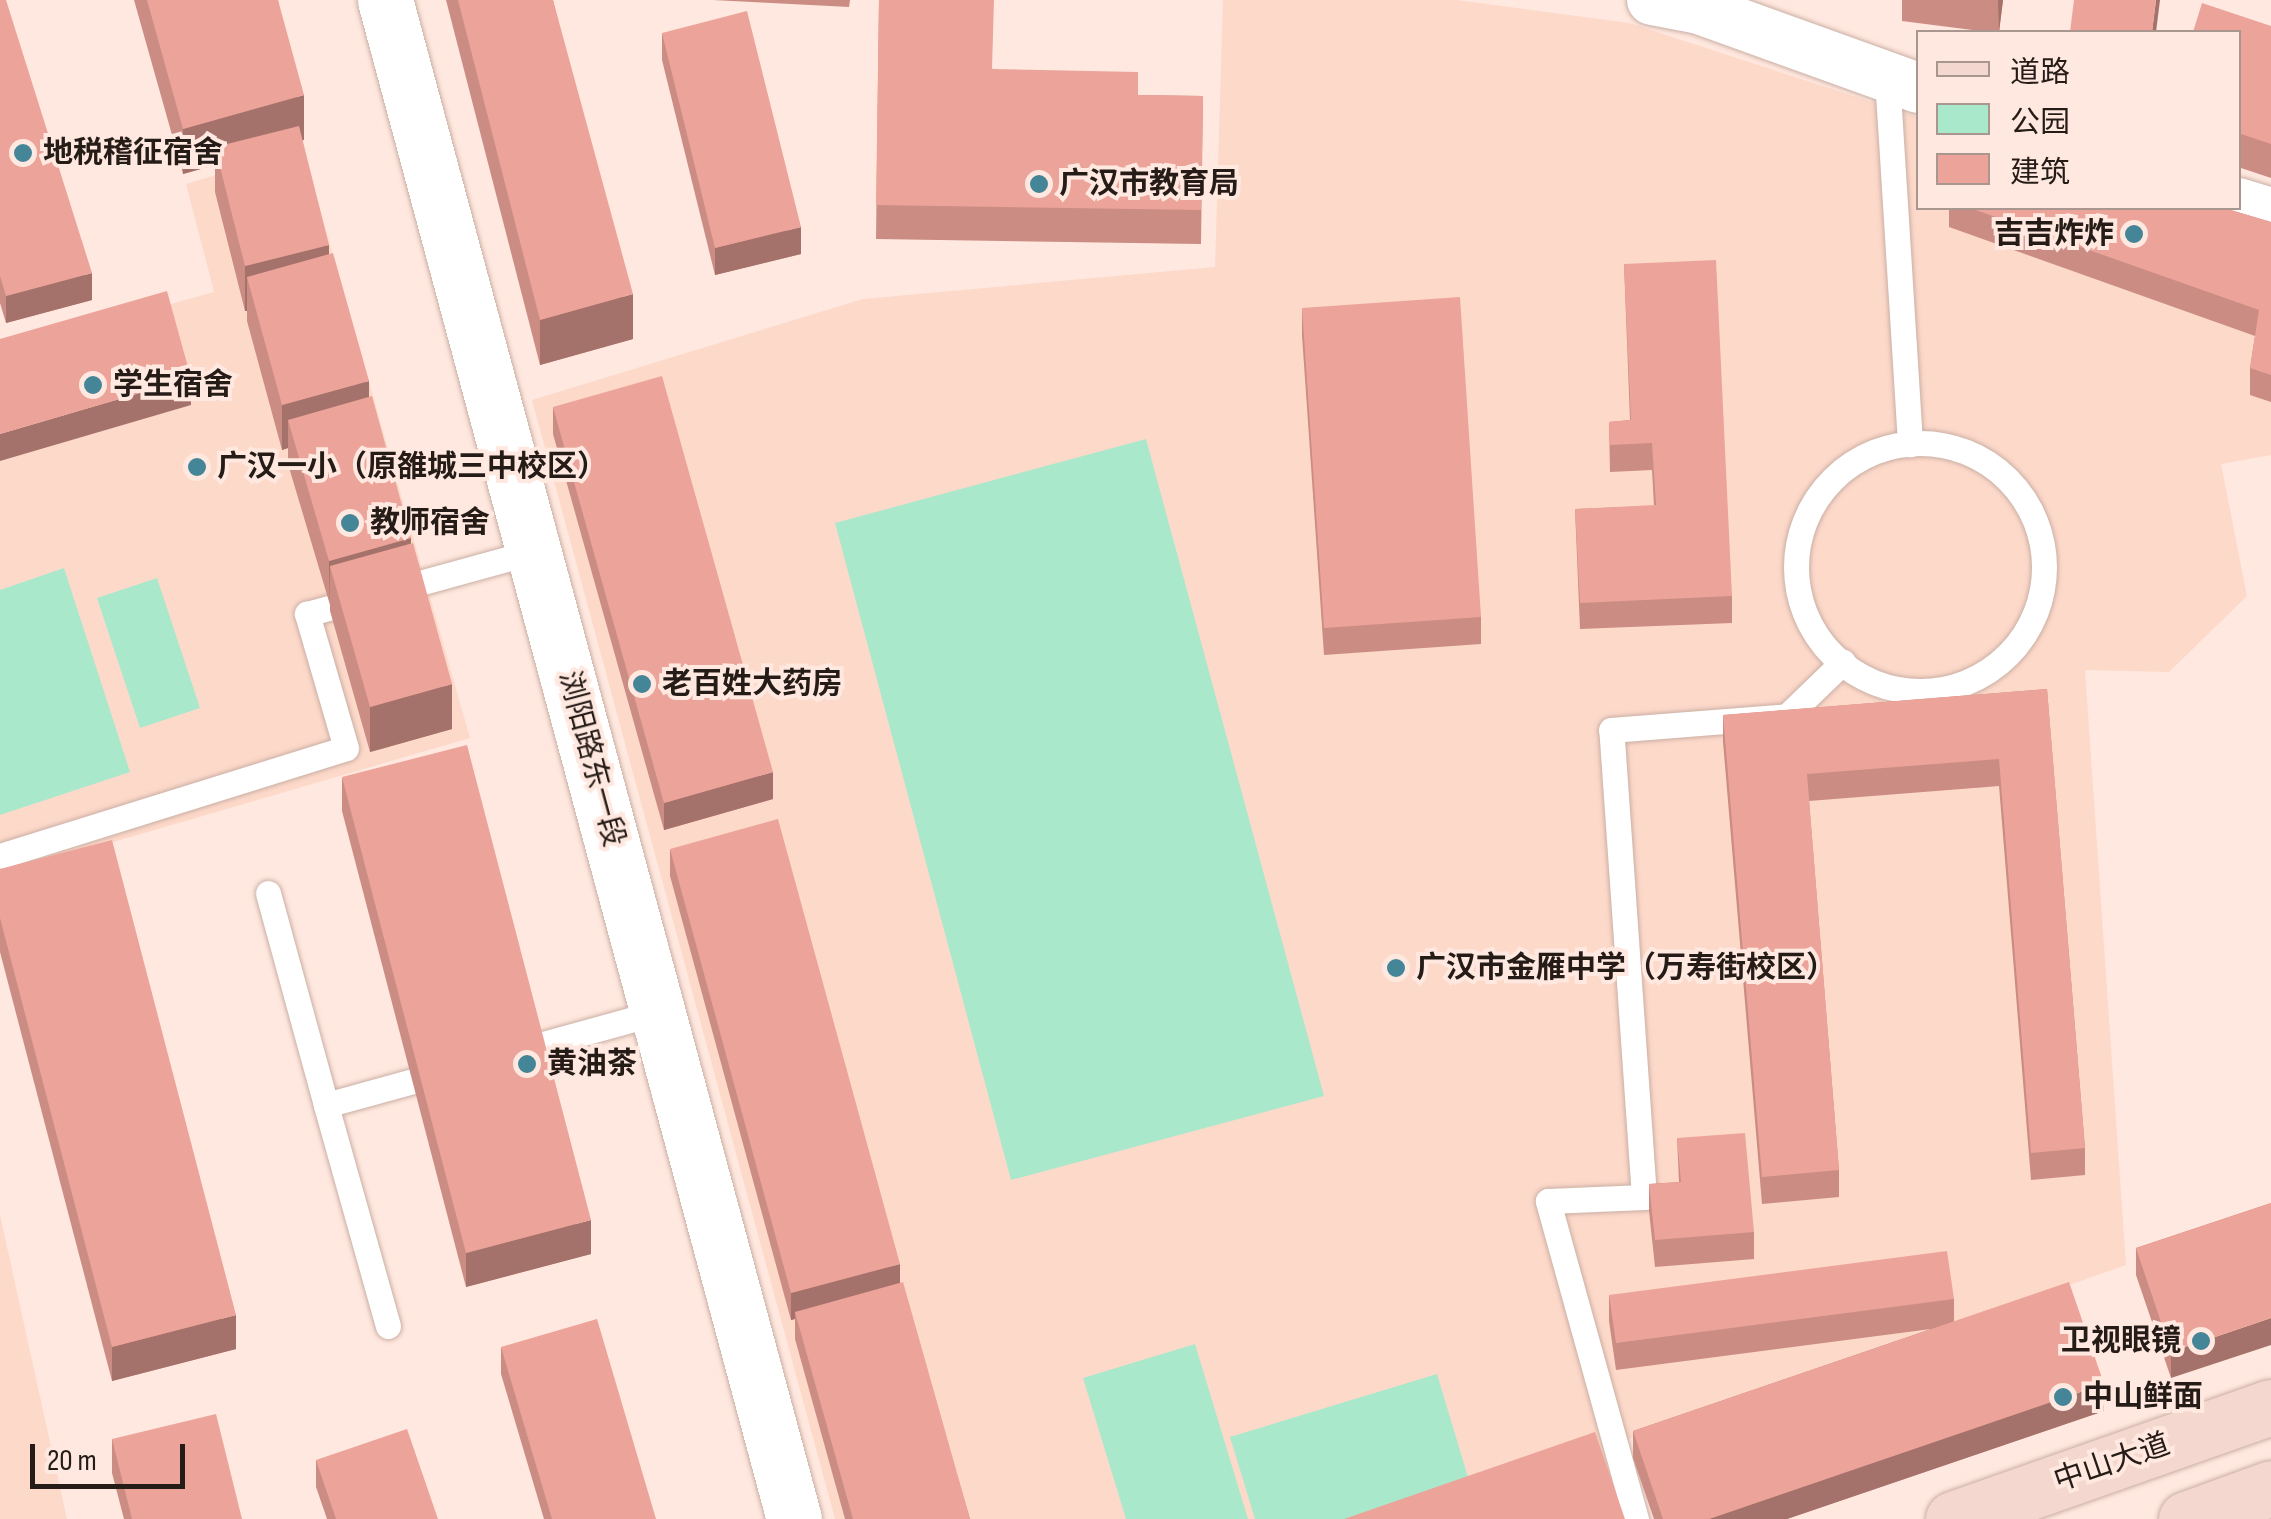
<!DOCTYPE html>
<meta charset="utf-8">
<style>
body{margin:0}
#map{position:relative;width:2271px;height:1519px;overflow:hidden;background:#ffe8df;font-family:"Sofia Sans Condensed","Noto Sans SC",sans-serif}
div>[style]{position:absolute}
.built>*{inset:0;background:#fdd9ca}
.green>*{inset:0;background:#aae8cb}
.roads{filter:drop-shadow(0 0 2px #caafa4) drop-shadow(0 0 2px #caafa4)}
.service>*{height:25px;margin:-12.5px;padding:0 12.5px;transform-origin:12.5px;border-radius:12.5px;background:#fff}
.service>.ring{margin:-12.5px;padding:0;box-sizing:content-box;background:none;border:25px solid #fff;border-radius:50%}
.minor>*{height:50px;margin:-25px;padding:0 25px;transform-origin:25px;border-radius:25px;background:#fff}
.tertiary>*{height:55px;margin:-27.5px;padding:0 27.5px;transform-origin:27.5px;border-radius:27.5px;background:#fff}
.secondary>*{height:55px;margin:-27.5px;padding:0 27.5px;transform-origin:27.5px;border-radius:27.5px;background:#f4d8d0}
.wall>*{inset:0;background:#cb8c84}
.shaded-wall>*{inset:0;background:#a5726b}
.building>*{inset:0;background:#eca399}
.dots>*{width:28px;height:28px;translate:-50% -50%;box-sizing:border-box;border:5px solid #ffe8df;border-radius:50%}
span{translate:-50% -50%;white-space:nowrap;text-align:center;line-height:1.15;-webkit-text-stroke:8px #ffe8df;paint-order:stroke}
.poi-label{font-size:30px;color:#251b17;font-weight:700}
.left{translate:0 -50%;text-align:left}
.right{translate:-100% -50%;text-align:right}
.street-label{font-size:30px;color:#251b17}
.legend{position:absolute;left:1916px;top:30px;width:325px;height:180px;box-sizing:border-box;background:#ffe8df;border:2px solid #a8968f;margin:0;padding:12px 18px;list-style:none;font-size:30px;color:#251b17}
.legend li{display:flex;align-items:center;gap:20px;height:50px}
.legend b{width:50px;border:2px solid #a8968f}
.scale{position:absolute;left:30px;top:1444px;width:155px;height:45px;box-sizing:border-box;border:5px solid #251b17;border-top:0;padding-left:12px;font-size:30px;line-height:35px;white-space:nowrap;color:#251b17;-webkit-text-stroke:8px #ffe8df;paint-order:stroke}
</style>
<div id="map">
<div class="built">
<i style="clip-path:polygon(1223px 0,1457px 0,1629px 23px,1918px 117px,1918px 208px,2165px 208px,2271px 247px,2271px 455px,2221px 464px,2247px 596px,2169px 672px,2085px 670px,2126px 1265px,1623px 1441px,1648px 1519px,835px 1519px,532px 400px,863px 299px,1215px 267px)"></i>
<i style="clip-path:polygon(303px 149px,470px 738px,0 875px,0 352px,214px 292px,186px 184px)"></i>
<i style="clip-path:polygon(0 1215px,67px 1519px,0 1519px)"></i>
</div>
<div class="green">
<i style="clip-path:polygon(1146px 439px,1324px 1096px,1011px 1180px,835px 523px)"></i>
<i style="clip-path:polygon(64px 568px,130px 772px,0 815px,0 590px)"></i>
<i style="clip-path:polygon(157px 578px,200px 708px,140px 728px,97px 598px)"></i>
<i style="clip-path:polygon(1195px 1344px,1248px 1519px,1126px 1519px,1083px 1378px)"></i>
<i style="clip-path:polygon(1437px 1374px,1471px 1487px,1365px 1519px,1255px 1519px,1230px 1437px)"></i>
</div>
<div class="roads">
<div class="service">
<i style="left:1887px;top:77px;width:368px;rotate:86.4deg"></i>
<i class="ring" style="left:1796px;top:443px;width:223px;height:223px"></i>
<i style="left:0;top:856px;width:362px;rotate:-17.3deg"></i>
<i style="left:346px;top:748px;width:140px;rotate:-106.2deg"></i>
<i style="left:307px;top:614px;width:237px;rotate:-15.4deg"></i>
<i style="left:268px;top:893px;width:220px;rotate:74.7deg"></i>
<i style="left:514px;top:1052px;width:150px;rotate:-15.4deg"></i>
<i style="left:388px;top:1326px;width:230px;rotate:-105.7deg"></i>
<i style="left:326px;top:1105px;width:120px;rotate:-15.4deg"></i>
<i style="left:1636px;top:1519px;width:330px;rotate:-105.5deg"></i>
<i style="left:1548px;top:1201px;width:96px;rotate:-2.4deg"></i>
<i style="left:1644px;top:1197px;width:468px;rotate:-94deg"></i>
<i style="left:1611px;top:730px;width:177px;rotate:-4.5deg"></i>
<i style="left:1787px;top:716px;width:78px;rotate:-44deg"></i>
</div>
<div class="minor">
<i style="left:1652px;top:0;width:48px;rotate:10.8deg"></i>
<i style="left:1699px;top:9px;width:233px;rotate:19.8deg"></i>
<i style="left:2238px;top:203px;width:34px;rotate:17deg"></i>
</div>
<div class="tertiary">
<i style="left:385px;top:0;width:1573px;rotate:74.93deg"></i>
</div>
<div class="secondary">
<i style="left:1953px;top:1519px;width:337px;rotate:-19.4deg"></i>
<i style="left:2186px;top:1519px;width:90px;rotate:-20deg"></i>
</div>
</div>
<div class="wall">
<i style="clip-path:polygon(0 0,92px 300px,6px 323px,0 303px)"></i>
<i style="clip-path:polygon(134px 0,278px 0,304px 140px,302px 140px,329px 254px,411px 544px,452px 729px,370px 752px,330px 611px,330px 605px,288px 464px,288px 448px,282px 450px,247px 321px,247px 311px,245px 311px,215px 192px,215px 165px,183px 174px)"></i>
<i style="clip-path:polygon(446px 0,553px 0,633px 339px,540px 365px)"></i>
<i style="clip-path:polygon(713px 0,850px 0,849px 7px)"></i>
<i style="clip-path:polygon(879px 0,993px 69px,1138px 95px,1203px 96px,1201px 244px,876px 239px)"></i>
<i style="clip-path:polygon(1902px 0,2003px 0,1999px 32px,1988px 32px,1902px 21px)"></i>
<i style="clip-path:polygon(2271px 26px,2271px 178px,2238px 167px,2238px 32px)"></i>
<i style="clip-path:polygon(662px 33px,801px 254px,715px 275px,662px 60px)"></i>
<i style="clip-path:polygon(1949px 208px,2224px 208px,2271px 222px,2271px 402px,2250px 395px,2250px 368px,2255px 336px,1949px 227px)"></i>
<i style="clip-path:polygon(1624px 264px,1732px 596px,1732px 623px,1580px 629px,1575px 509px,1654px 506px,1652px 470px,1610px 472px,1609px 422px,1630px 420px)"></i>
<i style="clip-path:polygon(1302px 308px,1481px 617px,1481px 644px,1324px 655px,1302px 335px)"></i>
<i style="clip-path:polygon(553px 407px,773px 799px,664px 830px,553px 434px)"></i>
<i style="clip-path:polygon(2047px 689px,2085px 1148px,2085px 1175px,2031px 1180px,1999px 786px,1809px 801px,1839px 1170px,1839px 1197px,1762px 1204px,1723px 742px,1723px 715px)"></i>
<i style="clip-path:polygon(342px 777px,591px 1254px,466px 1287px,342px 811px)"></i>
<i style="clip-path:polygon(670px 849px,900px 1283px,970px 1519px,845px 1519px,795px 1339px,795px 1319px,791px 1320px,670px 876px)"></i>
<i style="clip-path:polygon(0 869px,236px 1349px,112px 1381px,0 952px)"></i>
<i style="clip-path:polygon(1677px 1138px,1754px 1232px,1754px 1259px,1655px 1267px,1649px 1211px,1649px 1184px,1679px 1182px)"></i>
<i style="clip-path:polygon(2271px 1203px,2171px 1378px,2136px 1275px,2136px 1248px)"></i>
<i style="clip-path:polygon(1609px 1295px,1954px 1299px,1954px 1321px,2104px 1411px,1787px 1519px,1654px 1519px,1633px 1458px,1633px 1431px,1931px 1329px,1616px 1370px,1609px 1321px)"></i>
<i style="clip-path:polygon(501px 1347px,656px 1519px,544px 1519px,501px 1374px)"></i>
<i style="clip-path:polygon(112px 1439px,242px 1519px,124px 1519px,112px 1473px)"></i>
<i style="clip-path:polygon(316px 1460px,438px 1519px,327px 1519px,316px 1487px)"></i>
</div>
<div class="shaded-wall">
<i style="clip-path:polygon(1998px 0,2003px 0,1999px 32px)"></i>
<i style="clip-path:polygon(2156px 0,2160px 0,2156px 32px,2152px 32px)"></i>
<i style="clip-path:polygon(304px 95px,304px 140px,219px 164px,215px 147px,215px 165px,183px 174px,183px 129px)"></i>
<i style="clip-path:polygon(801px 227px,801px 254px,715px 275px,715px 248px)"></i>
<i style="clip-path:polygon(329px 245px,329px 290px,247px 277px,247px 311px,245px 311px,245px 266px)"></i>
<i style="clip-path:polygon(92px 273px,92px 300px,6px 323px,6px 296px)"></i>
<i style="clip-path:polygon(633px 294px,633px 339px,540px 365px,540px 320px)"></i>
<i style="clip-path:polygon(191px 378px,191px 405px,0 461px,0 434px)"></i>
<i style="clip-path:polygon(369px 381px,369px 426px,288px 420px,288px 448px,282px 450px,282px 405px)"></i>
<i style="clip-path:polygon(411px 538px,411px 582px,330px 566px,329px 605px,329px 561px)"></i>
<i style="clip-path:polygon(452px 684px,452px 729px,370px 752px,370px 707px)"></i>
<i style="clip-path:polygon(773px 772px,773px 799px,664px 830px,664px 803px)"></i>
<i style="clip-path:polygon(591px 1220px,591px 1254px,466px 1287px,466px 1253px)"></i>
<i style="clip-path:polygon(900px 1264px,900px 1291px,795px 1312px,795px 1319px,791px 1320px,791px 1293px)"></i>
<i style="clip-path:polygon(236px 1315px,236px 1349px,112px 1381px,112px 1347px)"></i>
<i style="clip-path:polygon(2271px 1318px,2271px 1345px,2171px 1378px,2171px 1352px)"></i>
<i style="clip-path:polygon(2104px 1384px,2104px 1411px,1787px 1519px,1709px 1519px)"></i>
</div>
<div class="building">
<i style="clip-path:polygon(0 0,6px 0,92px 273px,6px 296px,0 276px)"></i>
<i style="clip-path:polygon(147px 0,278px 0,304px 95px,183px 129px)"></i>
<i style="clip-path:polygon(458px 0,553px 0,633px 294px,540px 320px)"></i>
<i style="clip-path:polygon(879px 0,994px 0,992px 69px,1138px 72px,1138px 95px,1203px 96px,1201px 210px,876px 205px)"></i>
<i style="clip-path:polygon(2074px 0,2156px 0,2152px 32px,2070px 32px)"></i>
<i style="clip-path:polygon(2202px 3px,2271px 26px,2271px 144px,2238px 133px,2238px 32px,2193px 32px)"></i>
<i style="clip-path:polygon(747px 11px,801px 227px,715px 248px,662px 33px)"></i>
<i style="clip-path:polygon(299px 126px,329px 245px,245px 266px,215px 147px)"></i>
<i style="clip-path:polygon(1970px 208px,2224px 208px,2271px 222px,2271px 375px,2250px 368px,2259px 310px)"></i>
<i style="clip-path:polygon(333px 253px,369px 381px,282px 405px,247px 277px)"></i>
<i style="clip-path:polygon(1716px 260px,1732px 596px,1580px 603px,1575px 509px,1656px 505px,1652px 443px,1610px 445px,1609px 422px,1631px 420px,1624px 264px)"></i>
<i style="clip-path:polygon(167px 291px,191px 378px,0 434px,0 339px)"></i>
<i style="clip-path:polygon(1460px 297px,1481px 617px,1324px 628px,1302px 308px)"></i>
<i style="clip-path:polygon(662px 376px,773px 772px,664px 803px,553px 407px)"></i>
<i style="clip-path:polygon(372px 396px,411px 538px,329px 561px,288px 420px)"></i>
<i style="clip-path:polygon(413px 543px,452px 684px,370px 707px,330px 566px)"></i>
<i style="clip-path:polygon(2047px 689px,2085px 1148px,2031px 1153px,1999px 759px,1807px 774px,1839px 1170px,1762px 1177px,1723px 715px)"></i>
<i style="clip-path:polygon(467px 745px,591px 1220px,466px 1253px,342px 777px)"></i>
<i style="clip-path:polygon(778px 819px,900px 1264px,791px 1293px,670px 849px)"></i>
<i style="clip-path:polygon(112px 840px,236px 1315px,112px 1347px,0 918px,0 869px)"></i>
<i style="clip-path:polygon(1745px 1133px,1754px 1232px,1655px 1240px,1649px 1184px,1681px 1182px,1677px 1138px)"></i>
<i style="clip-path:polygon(2271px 1203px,2271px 1318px,2171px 1352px,2136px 1248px)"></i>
<i style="clip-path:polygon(1947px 1251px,1954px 1299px,1616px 1343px,1609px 1295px)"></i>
<i style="clip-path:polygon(903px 1282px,970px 1519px,853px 1519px,795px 1312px)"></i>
<i style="clip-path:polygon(2069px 1282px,2104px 1384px,1709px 1519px,1663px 1519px,1633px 1431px)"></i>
<i style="clip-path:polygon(597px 1319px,656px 1519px,552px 1519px,501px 1347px)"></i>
<i style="clip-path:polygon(216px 1414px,242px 1519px,132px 1519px,112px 1439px)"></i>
<i style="clip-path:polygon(407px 1429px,438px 1519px,336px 1519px,316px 1460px)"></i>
<i style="clip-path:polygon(1595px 1432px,1625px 1519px,1344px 1519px)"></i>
</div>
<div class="dots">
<i style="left:23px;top:153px;background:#458598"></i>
<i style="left:1039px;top:184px;background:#458598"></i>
<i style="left:2134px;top:234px;background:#458598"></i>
<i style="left:93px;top:385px;background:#458598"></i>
<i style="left:197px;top:467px;background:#458598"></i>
<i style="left:350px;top:523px;background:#458598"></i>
<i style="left:642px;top:684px;background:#458598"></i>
<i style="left:1396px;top:968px;background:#458598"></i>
<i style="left:527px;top:1064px;background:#458598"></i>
<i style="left:2201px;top:1341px;background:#458598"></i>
<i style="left:2063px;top:1397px;background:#458598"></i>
</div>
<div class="poi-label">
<span class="left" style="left:43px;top:153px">地税稽征宿舍</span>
<span class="left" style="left:1059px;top:184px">广汉市教育局</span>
<span class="right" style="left:2114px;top:234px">吉吉炸炸</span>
<span class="left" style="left:113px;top:385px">学生宿舍</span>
<span class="left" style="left:217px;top:467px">广汉一小（原雒城三中校区）</span>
<span class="left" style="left:370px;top:523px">教师宿舍</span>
<span class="left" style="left:662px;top:684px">老百姓大药房</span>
<span class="left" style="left:1416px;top:968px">广汉市金雁中学（万寿街校区）</span>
<span class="left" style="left:547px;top:1064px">黄油茶</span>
<span class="right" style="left:2181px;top:1341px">卫视眼镜</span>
<span class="left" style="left:2083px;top:1397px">中山鲜面</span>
</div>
<div class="street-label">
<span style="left:591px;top:759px;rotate:75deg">浏阳路东一段</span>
<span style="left:2112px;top:1463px;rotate:-19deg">中山大道</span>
</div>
<ul class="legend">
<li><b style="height:12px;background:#f4d8d0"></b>道路</li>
<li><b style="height:28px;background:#aae8cb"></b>公园</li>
<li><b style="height:28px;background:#eca399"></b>建筑</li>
</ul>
<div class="scale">20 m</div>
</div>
